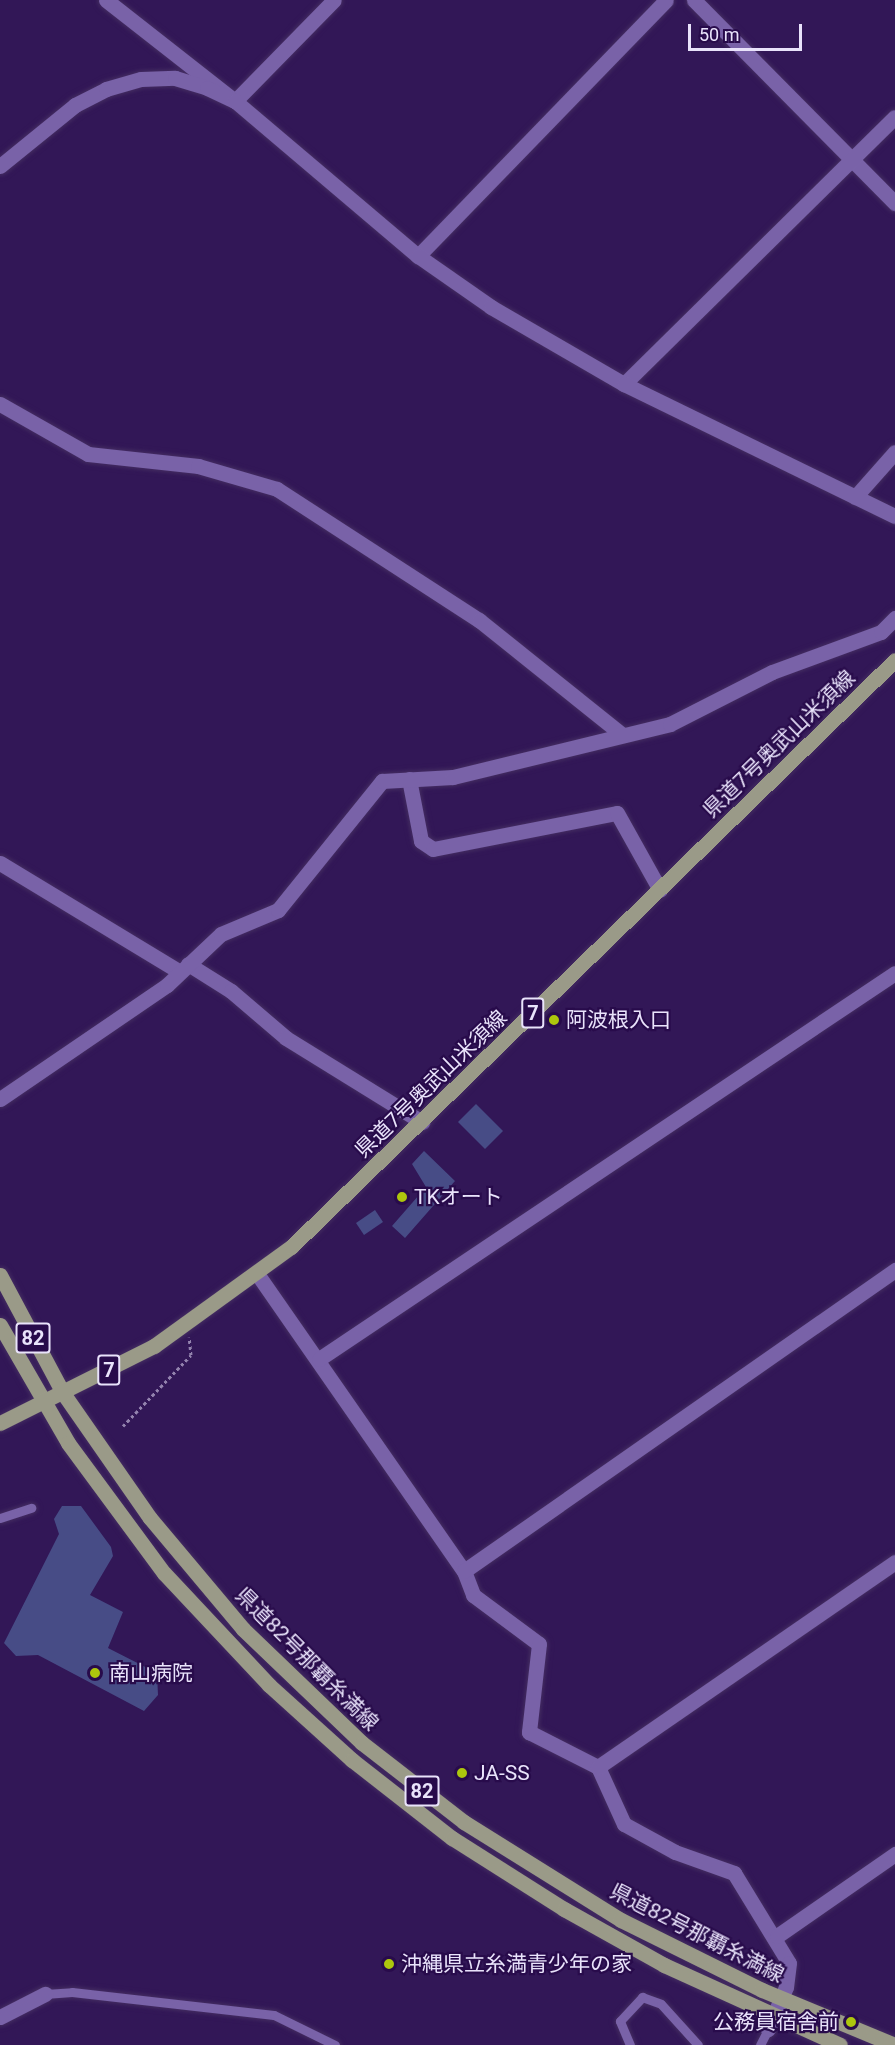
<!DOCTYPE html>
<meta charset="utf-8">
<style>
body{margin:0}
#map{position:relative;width:895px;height:2045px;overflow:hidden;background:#321757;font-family:Roboto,"Noto Sans JP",sans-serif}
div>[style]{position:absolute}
.building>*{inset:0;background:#474c86}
.path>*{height:3px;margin-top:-1.5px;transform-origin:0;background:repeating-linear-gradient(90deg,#9383ae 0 3px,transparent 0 6px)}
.roads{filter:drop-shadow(0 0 2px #442d61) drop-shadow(0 0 2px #442d61)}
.lane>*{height:9px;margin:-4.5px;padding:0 4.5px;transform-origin:4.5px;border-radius:4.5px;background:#7962a8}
.street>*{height:15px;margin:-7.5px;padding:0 7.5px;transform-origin:7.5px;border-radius:7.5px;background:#7962a8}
.secondary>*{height:15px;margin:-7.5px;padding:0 7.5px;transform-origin:7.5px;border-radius:7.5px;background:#7962a8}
.primary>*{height:15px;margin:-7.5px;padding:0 7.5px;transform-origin:7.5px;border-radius:7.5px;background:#9a9a88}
.dots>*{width:16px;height:16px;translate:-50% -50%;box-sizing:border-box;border:3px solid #280b4b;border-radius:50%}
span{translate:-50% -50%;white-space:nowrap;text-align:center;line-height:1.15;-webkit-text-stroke:4.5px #280b4b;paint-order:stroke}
.shield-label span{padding:2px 4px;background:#280b4b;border:2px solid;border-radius:4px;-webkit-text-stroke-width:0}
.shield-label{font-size:20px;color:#e9e3fb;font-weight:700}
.street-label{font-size:21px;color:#e9e3fb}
.poi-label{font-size:21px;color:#e9e3fb}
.left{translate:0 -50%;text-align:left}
.right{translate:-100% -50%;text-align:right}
.scale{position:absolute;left:688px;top:24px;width:114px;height:27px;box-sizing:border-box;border:3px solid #e9e3fb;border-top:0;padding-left:8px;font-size:18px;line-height:21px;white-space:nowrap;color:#e9e3fb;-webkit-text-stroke:4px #280b4b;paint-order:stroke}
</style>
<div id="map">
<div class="building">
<i style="clip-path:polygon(476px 1104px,503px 1131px,485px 1149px,458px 1122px)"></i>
<i style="clip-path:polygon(424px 1151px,455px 1181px,405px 1238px,392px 1226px,426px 1187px,412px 1164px)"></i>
<i style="clip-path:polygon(375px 1210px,383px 1222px,364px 1235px,356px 1223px)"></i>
<i style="clip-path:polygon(62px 1506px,81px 1506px,111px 1547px,113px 1556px,90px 1595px,123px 1612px,108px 1648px,157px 1673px,158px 1695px,144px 1711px,38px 1655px,16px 1656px,4px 1643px,59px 1534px,54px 1519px)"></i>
</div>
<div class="path">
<i style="left:123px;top:1426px;width:98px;rotate:-46.2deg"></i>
<i style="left:191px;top:1355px;width:18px;rotate:-96deg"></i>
</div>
<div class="roads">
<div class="lane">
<i style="left:0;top:1518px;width:33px;rotate:-18deg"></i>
<i style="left:45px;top:1994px;width:27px;rotate:-4deg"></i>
<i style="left:72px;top:1992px;width:203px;rotate:6.5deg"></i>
<i style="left:274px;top:2015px;width:68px;rotate:26.2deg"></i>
<i style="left:630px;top:2045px;width:26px;rotate:-113deg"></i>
<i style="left:620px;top:2021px;width:33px;rotate:-47deg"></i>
<i style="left:642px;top:1997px;width:20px;rotate:20deg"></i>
<i style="left:661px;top:2004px;width:55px;rotate:47.9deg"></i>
<i style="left:760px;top:2045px;width:18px;rotate:-63deg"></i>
</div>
<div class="street">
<i style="left:106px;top:0;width:164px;rotate:38.1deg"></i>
<i style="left:235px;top:101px;width:141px;rotate:-45.6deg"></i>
<i style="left:694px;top:0;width:286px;rotate:45.3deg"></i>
<i style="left:418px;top:256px;width:356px;rotate:-45.9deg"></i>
<i style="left:624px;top:384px;width:380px;rotate:-44.6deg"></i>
<i style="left:0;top:404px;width:101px;rotate:29.6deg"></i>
<i style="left:88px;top:454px;width:111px;rotate:6.2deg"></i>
<i style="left:198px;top:466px;width:82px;rotate:16.2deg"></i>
<i style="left:277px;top:489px;width:241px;rotate:33deg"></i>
<i style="left:479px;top:620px;width:181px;rotate:38.7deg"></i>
<i style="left:855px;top:497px;width:60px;rotate:-48.4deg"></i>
<i style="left:409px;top:779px;width:63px;rotate:79deg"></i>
<i style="left:421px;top:841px;width:14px;rotate:34deg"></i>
<i style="left:433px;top:849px;width:187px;rotate:-11.1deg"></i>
<i style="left:617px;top:813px;width:88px;rotate:60.8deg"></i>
<i style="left:0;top:863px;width:210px;rotate:31.2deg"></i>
<i style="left:188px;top:964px;width:51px;rotate:32.1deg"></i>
<i style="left:231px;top:991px;width:72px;rotate:40.5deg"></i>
<i style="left:286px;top:1038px;width:160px;rotate:31.7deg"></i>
<i style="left:0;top:1099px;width:202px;rotate:-34.3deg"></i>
<i style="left:167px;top:985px;width:74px;rotate:-43.4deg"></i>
<i style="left:221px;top:934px;width:62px;rotate:-22.8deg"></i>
<i style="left:278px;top:910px;width:166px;rotate:-51.1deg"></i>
<i style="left:382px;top:781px;width:71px;rotate:-3.2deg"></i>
<i style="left:453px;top:777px;width:223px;rotate:-13.7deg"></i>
<i style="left:670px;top:724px;width:114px;rotate:-27deg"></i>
<i style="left:772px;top:672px;width:116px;rotate:-20.2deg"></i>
<i style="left:881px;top:632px;width:20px;rotate:-45deg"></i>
<i style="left:258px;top:1275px;width:361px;rotate:55.2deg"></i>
<i style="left:464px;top:1571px;width:26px;rotate:69deg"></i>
<i style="left:473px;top:1595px;width:82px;rotate:36.6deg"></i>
<i style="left:539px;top:1644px;width:89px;rotate:96.5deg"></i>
<i style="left:529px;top:1732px;width:77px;rotate:26.9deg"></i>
<i style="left:598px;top:1767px;width:63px;rotate:65.5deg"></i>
<i style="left:624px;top:1824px;width:58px;rotate:28.8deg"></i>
<i style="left:675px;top:1852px;width:63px;rotate:19.6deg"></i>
<i style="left:734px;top:1873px;width:105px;rotate:58.6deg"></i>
<i style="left:789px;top:1963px;width:24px;rotate:97deg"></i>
<i style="left:786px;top:1987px;width:46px;rotate:113.2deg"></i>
<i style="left:319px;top:1359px;width:693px;rotate:-33.83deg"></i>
<i style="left:464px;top:1571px;width:526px;rotate:-34.93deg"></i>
<i style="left:598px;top:1767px;width:361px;rotate:-34.6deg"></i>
<i style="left:777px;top:1936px;width:144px;rotate:-34.8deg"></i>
<i style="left:0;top:2017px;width:51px;rotate:-27.1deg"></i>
</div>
<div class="secondary">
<i style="left:0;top:166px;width:97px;rotate:-39.1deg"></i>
<i style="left:75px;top:105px;width:35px;rotate:-27deg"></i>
<i style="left:106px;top:89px;width:36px;rotate:-16deg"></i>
<i style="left:141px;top:79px;width:34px;rotate:-2deg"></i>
<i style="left:175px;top:78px;width:34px;rotate:17deg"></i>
<i style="left:207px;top:88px;width:31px;rotate:25deg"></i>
<i style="left:235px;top:101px;width:240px;rotate:40.3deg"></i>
<i style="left:418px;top:256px;width:89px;rotate:34.9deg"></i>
<i style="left:491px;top:307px;width:154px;rotate:30.1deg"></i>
<i style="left:624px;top:384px;width:301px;rotate:26deg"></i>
</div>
<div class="primary">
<i style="left:0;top:1275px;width:134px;rotate:61.9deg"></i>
<i style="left:63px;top:1393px;width:152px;rotate:55.2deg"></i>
<i style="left:150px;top:1518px;width:145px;rotate:50deg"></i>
<i style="left:243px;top:1629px;width:165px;rotate:43.8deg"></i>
<i style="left:362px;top:1743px;width:129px;rotate:37.8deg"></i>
<i style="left:464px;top:1822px;width:185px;rotate:32deg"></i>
<i style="left:621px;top:1920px;width:157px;rotate:26.4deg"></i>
<i style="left:762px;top:1990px;width:144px;rotate:22.5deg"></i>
<i style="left:0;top:1325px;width:136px;rotate:60deg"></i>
<i style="left:68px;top:1443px;width:162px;rotate:53.6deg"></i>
<i style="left:164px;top:1573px;width:154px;rotate:46.8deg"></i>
<i style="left:269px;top:1685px;width:112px;rotate:42.1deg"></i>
<i style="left:352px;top:1760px;width:127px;rotate:38deg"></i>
<i style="left:452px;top:1838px;width:133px;rotate:32.4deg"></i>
<i style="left:564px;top:1909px;width:115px;rotate:29.2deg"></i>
<i style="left:664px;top:1965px;width:193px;rotate:24.4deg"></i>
<i style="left:0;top:1423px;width:172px;rotate:-26.6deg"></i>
<i style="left:154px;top:1346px;width:169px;rotate:-35.9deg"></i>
<i style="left:291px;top:1247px;width:842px;rotate:-44.18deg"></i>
</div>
</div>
<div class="dots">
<i style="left:554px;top:1020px;background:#adc60d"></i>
<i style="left:402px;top:1197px;background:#adc60d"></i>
<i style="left:95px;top:1673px;background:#adc60d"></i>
<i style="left:462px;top:1773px;background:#adc60d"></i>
<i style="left:389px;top:1964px;background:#adc60d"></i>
<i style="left:851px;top:2022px;background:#adc60d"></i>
</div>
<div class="shield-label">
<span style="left:533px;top:1013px">7</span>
<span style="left:33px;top:1338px">82</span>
<span style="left:109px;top:1370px">7</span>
<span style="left:422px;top:1791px">82</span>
</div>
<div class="street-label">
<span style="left:779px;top:744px;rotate:-44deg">県道7号奥武山米須線</span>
<span style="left:431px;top:1084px;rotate:-44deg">県道7号奥武山米須線</span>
<span style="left:307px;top:1659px;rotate:45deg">県道82号那覇糸満線</span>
<span style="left:697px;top:1933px;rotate:27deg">県道82号那覇糸満線</span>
</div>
<div class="poi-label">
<span class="left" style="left:566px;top:1020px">阿波根入口</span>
<span class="left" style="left:414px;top:1197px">TKオート</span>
<span class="left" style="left:109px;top:1673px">南山病院</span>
<span class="left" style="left:474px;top:1773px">JA-SS</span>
<span class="left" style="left:401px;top:1964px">沖縄県立糸満青少年の家</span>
<span class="right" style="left:839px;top:2022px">公務員宿舎前</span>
</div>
<div class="scale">50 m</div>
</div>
